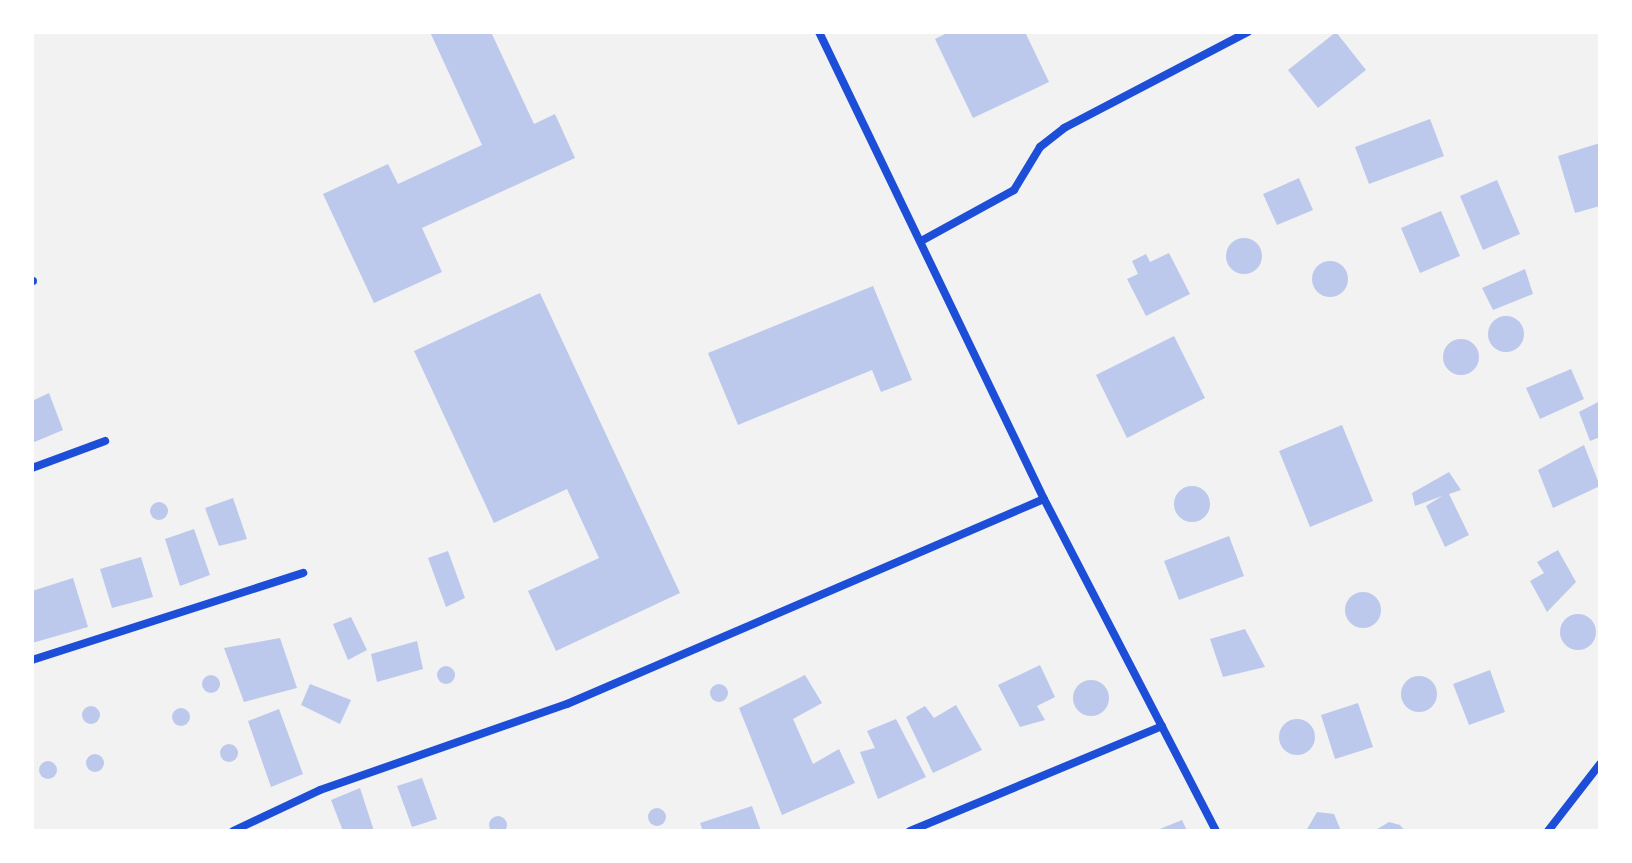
<!DOCTYPE html>
<style>
body{margin:0}
#map{position:relative;width:1632px;height:863px;overflow:hidden;background:#f2f2f2;font-family:"IBM Plex Sans",sans-serif}
div>[style]{position:absolute}
.building>*{inset:0;background:#bdc9ec}
.round{border-radius:50%}
.minor>*{height:8px;margin:-4px;padding:0 4px;transform-origin:4px;border-radius:4px;background:#1d4ed8}
span{translate:-50% -50%;white-space:nowrap;text-align:center;line-height:1.15;-webkit-text-stroke:7px #fff;paint-order:stroke}
.frame{position:absolute;inset:0;border:34px solid #fff;pointer-events:none}
</style>
<div id="map">
<div class="building">
<i style="clip-path:polygon(430px 32px,491px 32px,534px 124px,555px 114px,575px 158px,422px 228px,442px 272px,374px 303px,323px 194px,388px 164px,398px 184px,482px 145px)"></i>
<i style="clip-path:polygon(949px 32px,1025px 32px,1049px 82px,973px 118px,935px 39px)"></i>
<i style="clip-path:polygon(1336px 32px,1366px 70px,1318px 108px,1288px 70px)"></i>
<i style="clip-path:polygon(1430px 119px,1444px 156px,1369px 184px,1355px 147px)"></i>
<i style="clip-path:polygon(1600px 143px,1600px 206px,1575px 213px,1558px 156px)"></i>
<i style="clip-path:polygon(1299px 178px,1313px 210px,1277px 225px,1263px 194px)"></i>
<i style="clip-path:polygon(1497px 180px,1520px 234px,1483px 250px,1460px 196px)"></i>
<i style="clip-path:polygon(1441px 211px,1460px 256px,1420px 273px,1401px 228px)"></i>
<i class="round" style="left:1226px;top:238px;width:36px;height:36px"></i>
<i style="clip-path:polygon(1169px 253px,1190px 294px,1146px 316px,1127px 279px,1138px 274px,1132px 261px,1146px 254px,1150px 262px)"></i>
<i class="round" style="left:1312px;top:261px;width:36px;height:36px"></i>
<i style="clip-path:polygon(1525px 269px,1533px 294px,1493px 310px,1482px 288px)"></i>
<i style="clip-path:polygon(873px 286px,912px 380px,881px 392px,872px 370px,738px 425px,708px 353px)"></i>
<i style="clip-path:polygon(540px 293px,680px 593px,556px 651px,528px 591px,599px 558px,567px 489px,494px 523px,414px 351px)"></i>
<i class="round" style="left:1488px;top:316px;width:36px;height:36px"></i>
<i style="clip-path:polygon(1174px 336px,1205px 398px,1127px 438px,1096px 375px)"></i>
<i class="round" style="left:1443px;top:339px;width:36px;height:36px"></i>
<i style="clip-path:polygon(1571px 369px,1584px 399px,1540px 419px,1526px 388px)"></i>
<i style="clip-path:polygon(49px 393px,63px 430px,32px 443px,32px 401px)"></i>
<i style="clip-path:polygon(1600px 401px,1600px 437px,1590px 441px,1579px 412px)"></i>
<i style="clip-path:polygon(1342px 425px,1373px 501px,1310px 527px,1279px 451px)"></i>
<i style="clip-path:polygon(1584px 445px,1600px 486px,1553px 508px,1538px 470px)"></i>
<i style="clip-path:polygon(1449px 472px,1461px 490px,1449px 494px,1469px 535px,1445px 547px,1426px 506px,1442px 496px,1415px 506px,1412px 493px)"></i>
<i class="round" style="left:1174px;top:486px;width:36px;height:36px"></i>
<i style="clip-path:polygon(233px 498px,247px 539px,219px 546px,205px 508px)"></i>
<i class="round" style="left:150px;top:502px;width:18px;height:18px"></i>
<i style="clip-path:polygon(194px 529px,210px 575px,180px 586px,165px 539px)"></i>
<i style="clip-path:polygon(1229px 536px,1244px 576px,1179px 600px,1164px 561px)"></i>
<i style="clip-path:polygon(1558px 550px,1576px 582px,1547px 612px,1530px 581px,1544px 573px,1537px 562px)"></i>
<i style="clip-path:polygon(448px 551px,465px 598px,446px 607px,428px 558px)"></i>
<i style="clip-path:polygon(141px 557px,153px 597px,112px 608px,100px 569px)"></i>
<i style="clip-path:polygon(73px 578px,88px 627px,32px 643px,32px 591px)"></i>
<i class="round" style="left:1345px;top:592px;width:36px;height:36px"></i>
<i class="round" style="left:1560px;top:614px;width:36px;height:36px"></i>
<i style="clip-path:polygon(351px 617px,367px 650px,348px 660px,333px 624px)"></i>
<i style="clip-path:polygon(1245px 629px,1265px 667px,1223px 677px,1210px 639px)"></i>
<i style="clip-path:polygon(280px 638px,297px 688px,244px 702px,224px 648px)"></i>
<i style="clip-path:polygon(417px 641px,423px 669px,377px 682px,371px 654px)"></i>
<i style="clip-path:polygon(1040px 665px,1055px 697px,1037px 706px,1045px 720px,1020px 727px,998px 685px)"></i>
<i class="round" style="left:437px;top:666px;width:18px;height:18px"></i>
<i style="clip-path:polygon(1490px 670px,1505px 712px,1469px 725px,1453px 684px)"></i>
<i class="round" style="left:202px;top:675px;width:18px;height:18px"></i>
<i style="clip-path:polygon(805px 675px,822px 703px,793px 719px,813px 764px,839px 749px,855px 783px,782px 815px,739px 708px)"></i>
<i class="round" style="left:1401px;top:676px;width:36px;height:36px"></i>
<i class="round" style="left:1073px;top:680px;width:36px;height:36px"></i>
<i class="round" style="left:710px;top:684px;width:18px;height:18px"></i>
<i style="clip-path:polygon(310px 684px,351px 700px,340px 724px,301px 705px)"></i>
<i style="clip-path:polygon(1358px 703px,1373px 747px,1335px 759px,1321px 715px)"></i>
<i style="clip-path:polygon(956px 705px,982px 750px,933px 773px,906px 717px,925px 706px,934px 718px)"></i>
<i class="round" style="left:82px;top:706px;width:18px;height:18px"></i>
<i class="round" style="left:172px;top:708px;width:18px;height:18px"></i>
<i style="clip-path:polygon(279px 709px,303px 774px,271px 787px,248px 721px)"></i>
<i style="clip-path:polygon(896px 719px,926px 777px,878px 799px,860px 752px,875px 748px,867px 731px)"></i>
<i class="round" style="left:1279px;top:719px;width:36px;height:36px"></i>
<i class="round" style="left:220px;top:744px;width:18px;height:18px"></i>
<i class="round" style="left:86px;top:754px;width:18px;height:18px"></i>
<i class="round" style="left:39px;top:761px;width:18px;height:18px"></i>
<i style="clip-path:polygon(422px 778px,437px 819px,412px 827px,397px 786px)"></i>
<i style="clip-path:polygon(360px 788px,374px 831px,343px 831px,331px 800px)"></i>
<i style="clip-path:polygon(752px 806px,761px 831px,703px 831px,700px 823px)"></i>
<i class="round" style="left:648px;top:808px;width:18px;height:18px"></i>
<i style="clip-path:polygon(1317px 812px,1334px 814px,1341px 831px,1306px 831px)"></i>
<i class="round" style="left:489px;top:816px;width:18px;height:18px"></i>
<i style="clip-path:polygon(1182px 820px,1187px 831px,1155px 831px)"></i>
<i style="clip-path:polygon(1389px 822px,1400px 825px,1405px 831px,1374px 831px)"></i>
</div>
<div class="minor">
<i style="left:819px;top:32px;width:518px;rotate:64.28deg"></i>
<i style="left:1044px;top:499px;width:374px;rotate:62.6deg"></i>
<i style="left:923px;top:240px;width:104px;rotate:-28.8deg"></i>
<i style="left:1014px;top:190px;width:50px;rotate:-58.8deg"></i>
<i style="left:1040px;top:147px;width:31px;rotate:-38deg"></i>
<i style="left:1064px;top:128px;width:208px;rotate:-27.6deg"></i>
<i style="left:32px;top:281px;width:1px"></i>
<i style="left:32px;top:468px;width:78px;rotate:-20.3deg"></i>
<i style="left:32px;top:660px;width:285px;rotate:-17.8deg"></i>
<i style="left:233px;top:831px;width:96px;rotate:-25.2deg"></i>
<i style="left:320px;top:790px;width:262px;rotate:-19.2deg"></i>
<i style="left:567px;top:704px;width:519px;rotate:-23.26deg"></i>
<i style="left:910px;top:831px;width:273px;rotate:-22.6deg"></i>
<i style="left:1548px;top:831px;width:85px;rotate:-52.2deg"></i>
</div>
<div class="frame"></div>
</div>
